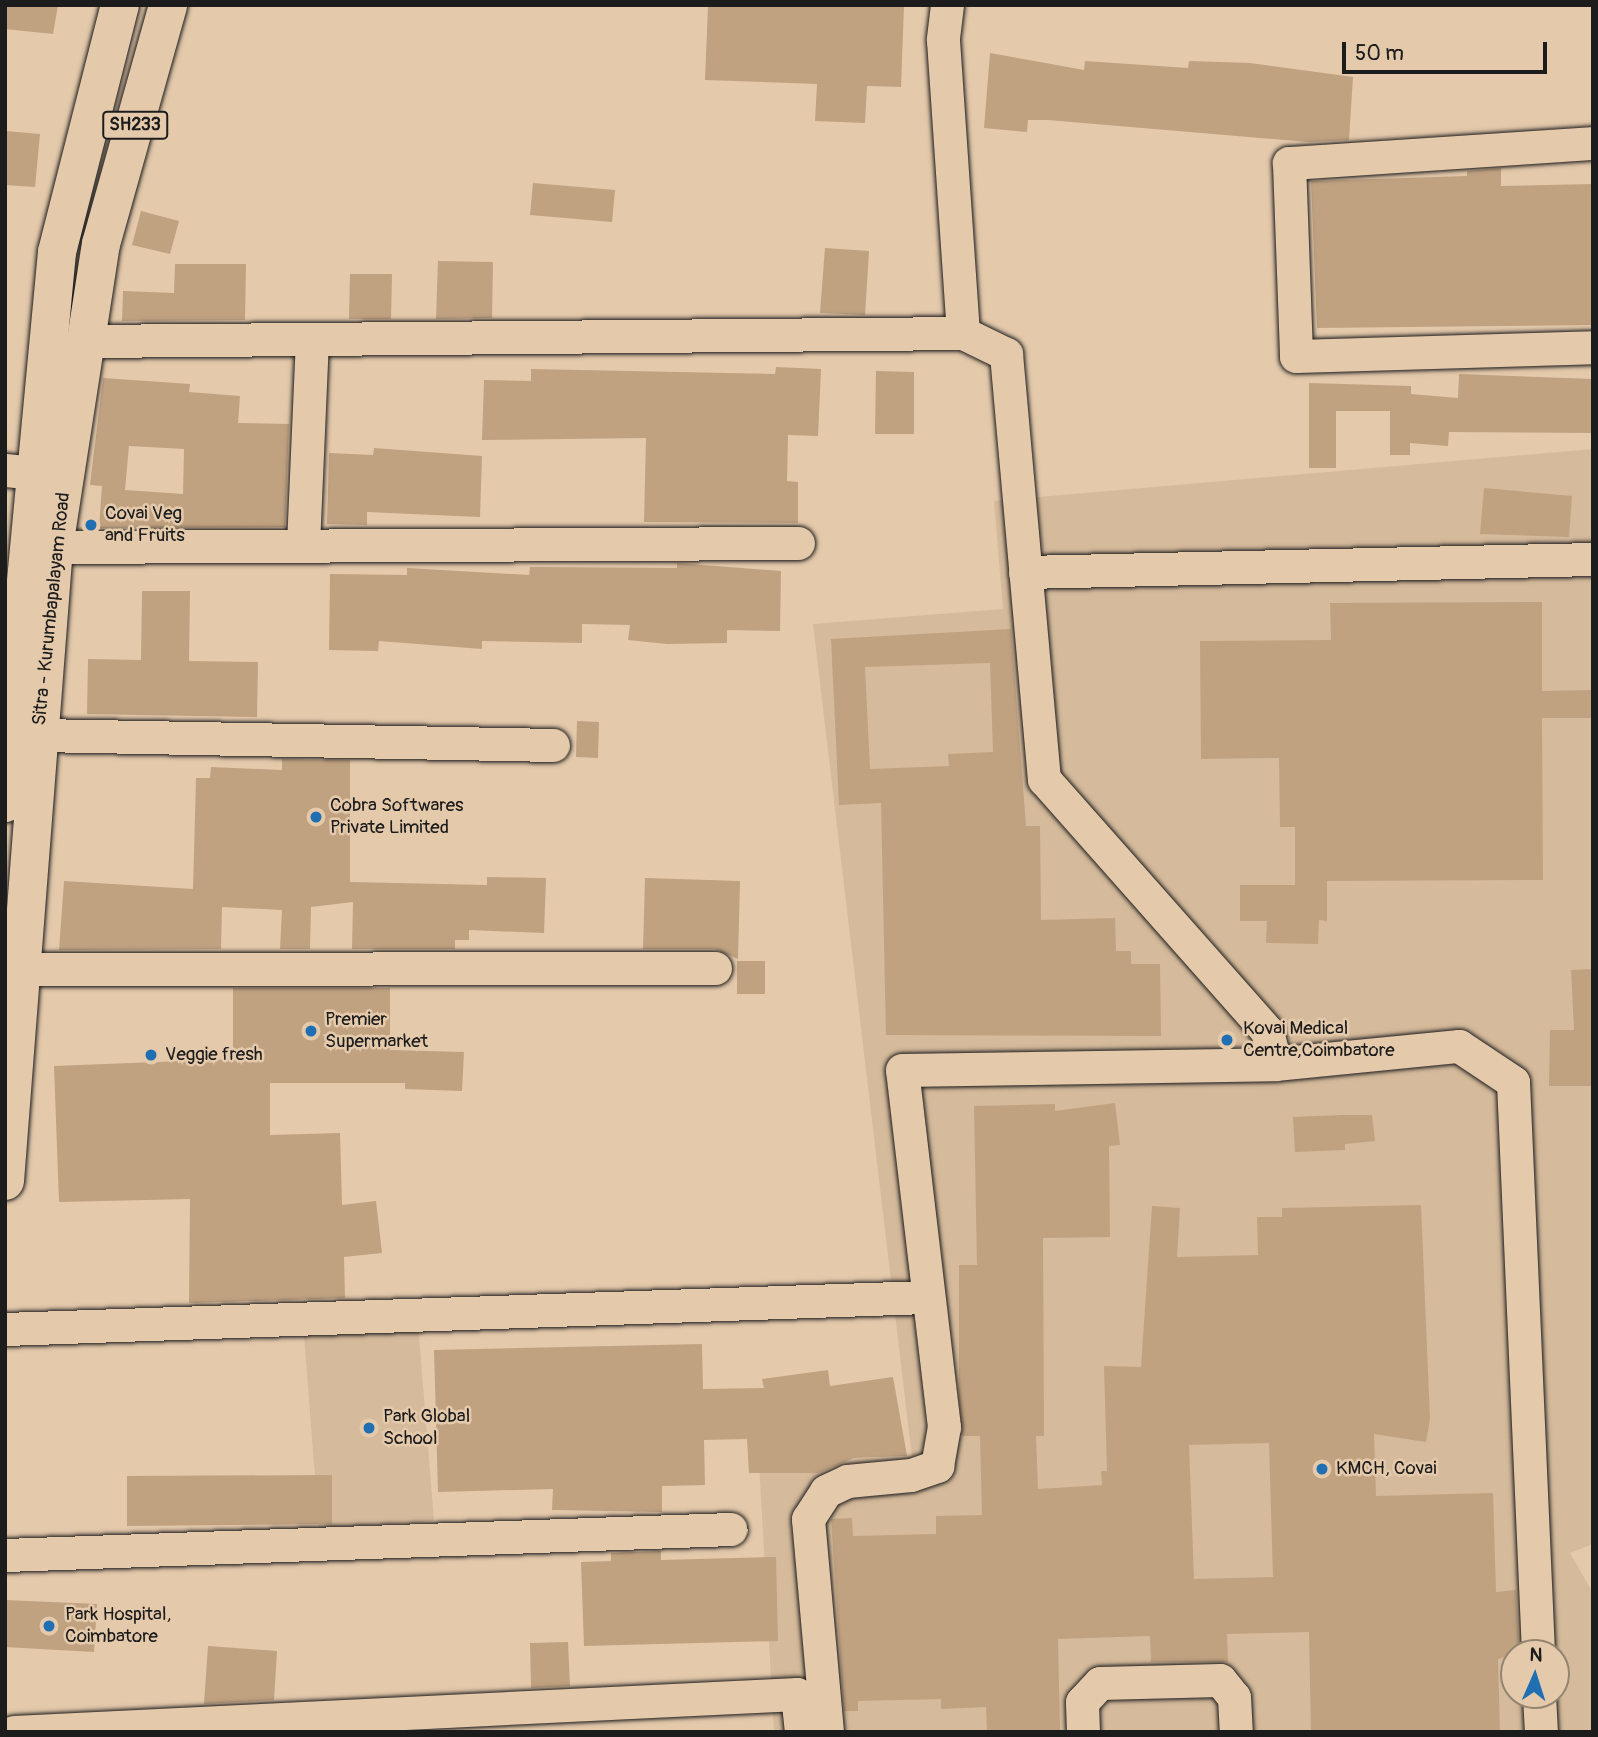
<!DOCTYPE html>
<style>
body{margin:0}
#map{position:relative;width:1598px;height:1737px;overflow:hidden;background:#e4c9ab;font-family:Pangolin,sans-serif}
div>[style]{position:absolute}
.built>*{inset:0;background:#d5ba9b}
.building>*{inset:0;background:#c0a281}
.roads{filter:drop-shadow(0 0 2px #1c1c1c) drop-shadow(0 0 2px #1c1c1c)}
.minor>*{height:33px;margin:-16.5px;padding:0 16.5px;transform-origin:16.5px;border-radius:16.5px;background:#e4c9ab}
.major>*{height:38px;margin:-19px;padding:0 19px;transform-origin:19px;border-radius:19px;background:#e4c9ab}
.dots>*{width:19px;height:19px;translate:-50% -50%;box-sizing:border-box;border:4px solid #e4c9ab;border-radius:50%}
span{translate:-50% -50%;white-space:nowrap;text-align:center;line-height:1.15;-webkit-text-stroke:5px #e4c9ab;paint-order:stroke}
.shield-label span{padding:2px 5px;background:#e4c9ab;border:2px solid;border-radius:5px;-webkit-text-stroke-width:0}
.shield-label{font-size:18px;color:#1c1c1c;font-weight:700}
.poi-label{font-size:19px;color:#1c1c1c}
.left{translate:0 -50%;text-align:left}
.street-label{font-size:19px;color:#1c1c1c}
.frame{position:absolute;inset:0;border:7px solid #1c1c1c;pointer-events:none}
.north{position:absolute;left:1500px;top:1639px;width:70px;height:70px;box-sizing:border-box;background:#e4c9ab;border:2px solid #948472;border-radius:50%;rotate:3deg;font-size:19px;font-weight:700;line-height:28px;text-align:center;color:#1c1c1c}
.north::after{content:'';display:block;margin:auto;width:24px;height:32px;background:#1f6fb2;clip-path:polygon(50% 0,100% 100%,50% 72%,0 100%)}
.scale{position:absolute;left:1342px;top:42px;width:205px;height:32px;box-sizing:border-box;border:4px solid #1c1c1c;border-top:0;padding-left:9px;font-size:21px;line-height:24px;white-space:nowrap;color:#1c1c1c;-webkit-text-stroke:5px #e4c9ab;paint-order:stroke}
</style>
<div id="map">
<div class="built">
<i style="clip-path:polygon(evenodd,1593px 449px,1593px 1544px,1570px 1553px,1593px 1593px,1593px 1732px,774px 1732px,759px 1461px,912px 1457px,813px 624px,1003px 609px,994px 501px,1593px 449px,1514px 1653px,1556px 1653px,1556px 1695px,1514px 1695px,1514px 1653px)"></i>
<i style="clip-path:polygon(418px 1323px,434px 1521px,319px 1528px,304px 1335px)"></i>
</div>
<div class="building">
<i style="clip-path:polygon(5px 5px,58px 5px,53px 34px,5px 29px)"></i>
<i style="clip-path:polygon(708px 5px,904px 5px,901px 87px,867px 86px,865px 123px,815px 121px,817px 84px,705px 80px)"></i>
<i style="clip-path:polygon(990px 53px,1084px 70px,1085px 61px,1188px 68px,1189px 61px,1250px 63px,1353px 77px,1349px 140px,1309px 142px,1048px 120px,1028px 120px,1027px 132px,984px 128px)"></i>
<i style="clip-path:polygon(5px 131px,40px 134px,35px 187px,5px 185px)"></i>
<i style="clip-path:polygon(1501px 168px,1501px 186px,1593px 184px,1593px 325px,1317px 328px,1311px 181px,1467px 176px,1467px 171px)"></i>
<i style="clip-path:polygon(533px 183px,615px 190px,612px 222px,530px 215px)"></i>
<i style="clip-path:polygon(141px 211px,179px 221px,170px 254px,132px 245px)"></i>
<i style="clip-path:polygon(825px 248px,869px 251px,865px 315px,820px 313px)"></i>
<i style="clip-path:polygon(438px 261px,493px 262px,492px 318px,436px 319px)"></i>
<i style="clip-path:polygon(175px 264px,246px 264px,245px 320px,122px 321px,123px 291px,174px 293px)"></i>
<i style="clip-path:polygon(350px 274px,392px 274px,391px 319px,349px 319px)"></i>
<i style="clip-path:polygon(776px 367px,821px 369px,818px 436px,788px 435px,787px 481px,798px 482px,798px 523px,644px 522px,646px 438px,482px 440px,484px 380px,531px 381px,531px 369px,775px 374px)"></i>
<i style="clip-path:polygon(876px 371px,914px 372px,914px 434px,875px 434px)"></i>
<i style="clip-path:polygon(1459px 374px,1593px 379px,1592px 433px,1449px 432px,1448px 446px,1410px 443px,1410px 455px,1390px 455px,1390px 411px,1336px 411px,1336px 468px,1309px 468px,1309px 383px,1411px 386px,1411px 394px,1458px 398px)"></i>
<i style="clip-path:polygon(evenodd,103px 378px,190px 384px,189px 392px,240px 396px,238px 423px,289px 424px,285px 527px,99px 528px,102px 486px,90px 485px,103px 378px,129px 446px,184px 449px,183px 494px,125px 490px,129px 446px)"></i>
<i style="clip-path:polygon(374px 448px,482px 456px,480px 517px,367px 512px,367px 525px,327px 524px,329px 453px,373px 455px)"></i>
<i style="clip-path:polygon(1484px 488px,1572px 496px,1569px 537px,1480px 534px)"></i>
<i style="clip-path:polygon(677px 563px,781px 571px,780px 631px,727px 630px,727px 643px,667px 644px,628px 640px,630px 625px,582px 624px,582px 643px,482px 641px,482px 649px,379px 641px,378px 651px,329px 650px,330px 574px,407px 575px,407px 568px,529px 575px,530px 567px,677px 568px)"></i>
<i style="clip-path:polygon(142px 591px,190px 591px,189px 661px,258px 662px,257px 717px,87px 714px,88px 659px,141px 660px)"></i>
<i style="clip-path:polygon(1542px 602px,1542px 691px,1593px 690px,1593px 718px,1542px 718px,1543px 880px,1327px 881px,1327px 921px,1319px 920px,1318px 944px,1266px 943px,1267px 921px,1240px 921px,1240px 885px,1295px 885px,1295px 827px,1280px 827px,1279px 758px,1201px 759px,1200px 641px,1331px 640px,1330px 603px)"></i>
<i style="clip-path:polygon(evenodd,1011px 629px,1026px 826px,1040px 826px,1041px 920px,1115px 918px,1116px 951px,1131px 951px,1131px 964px,1160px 964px,1161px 1036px,886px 1035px,881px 803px,839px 805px,831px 639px,1011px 629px,990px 663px,993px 752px,948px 754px,949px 766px,870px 769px,865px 667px,990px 663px)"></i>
<i style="clip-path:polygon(577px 721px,599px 722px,598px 758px,576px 757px)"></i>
<i style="clip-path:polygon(282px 759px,350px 760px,350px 882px,487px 885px,487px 877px,546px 878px,544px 933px,469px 930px,469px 940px,455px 940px,455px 949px,352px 949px,353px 902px,311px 907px,310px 949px,280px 949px,282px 910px,222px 907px,221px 949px,59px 950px,64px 881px,193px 889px,196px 778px,210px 778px,211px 767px,282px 770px)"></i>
<i style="clip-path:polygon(645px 878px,740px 881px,738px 959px,715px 949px,643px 949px)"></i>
<i style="clip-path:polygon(737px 961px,765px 961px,765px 994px,737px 994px)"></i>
<i style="clip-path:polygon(1593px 969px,1593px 1086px,1549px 1086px,1550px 1030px,1574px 1030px,1571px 970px)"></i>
<i style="clip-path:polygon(233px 988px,390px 988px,390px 1050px,464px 1052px,462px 1091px,405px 1089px,405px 1083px,270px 1083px,270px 1135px,340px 1133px,342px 1205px,376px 1201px,382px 1253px,344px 1257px,345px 1298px,189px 1303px,190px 1199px,59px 1202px,54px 1066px,233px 1059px)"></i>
<i style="clip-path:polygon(evenodd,1115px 1103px,1120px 1145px,1109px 1146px,1110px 1237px,1043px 1238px,1044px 1436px,1036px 1436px,1038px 1489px,1102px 1485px,1101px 1471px,1107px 1471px,1104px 1366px,1141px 1367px,1152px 1206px,1180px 1208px,1177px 1257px,1258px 1255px,1257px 1217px,1282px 1217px,1282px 1208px,1421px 1205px,1430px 1419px,1426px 1442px,1374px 1434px,1376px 1496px,1493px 1493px,1496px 1592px,1516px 1590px,1519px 1653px,1498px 1659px,1500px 1732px,1311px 1732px,1309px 1632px,1227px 1634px,1228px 1662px,1151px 1662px,1150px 1636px,1058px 1639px,1060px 1732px,987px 1732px,986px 1707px,941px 1709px,941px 1699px,858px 1701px,858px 1711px,844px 1711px,831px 1519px,852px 1518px,853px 1536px,936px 1534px,936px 1516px,982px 1515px,980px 1436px,962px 1436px,959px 1392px,959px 1265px,977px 1265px,974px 1106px,1055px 1104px,1055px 1111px,1115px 1103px,1269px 1443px,1273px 1577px,1194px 1579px,1189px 1445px,1269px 1443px)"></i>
<i style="clip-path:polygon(1343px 1115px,1372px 1115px,1375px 1141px,1345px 1144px,1345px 1150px,1295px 1152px,1293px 1117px)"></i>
<i style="clip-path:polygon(702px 1344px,703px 1389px,764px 1388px,762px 1379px,828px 1370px,830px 1386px,893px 1377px,907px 1456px,854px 1458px,818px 1473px,749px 1473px,747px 1439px,704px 1440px,705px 1485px,662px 1486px,662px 1512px,552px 1510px,553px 1489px,438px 1492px,434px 1350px)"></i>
<i style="clip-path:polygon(332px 1475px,332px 1524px,127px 1526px,127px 1476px)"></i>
<i style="clip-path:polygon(661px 1551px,661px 1560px,776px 1557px,778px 1641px,584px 1646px,581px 1562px,611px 1561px,611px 1553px)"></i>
<i style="clip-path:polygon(5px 1600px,97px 1604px,94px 1652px,5px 1647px)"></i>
<i style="clip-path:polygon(568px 1642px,570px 1686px,531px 1688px,530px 1643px)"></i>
<i style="clip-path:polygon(208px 1646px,277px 1651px,274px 1700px,204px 1704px)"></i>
</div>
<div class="roads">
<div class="minor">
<i style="left:947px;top:5px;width:35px;rotate:97deg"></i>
<i style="left:943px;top:40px;width:294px;rotate:86.1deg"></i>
<i style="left:1593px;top:143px;width:305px;rotate:176.2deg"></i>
<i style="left:1289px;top:163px;width:193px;rotate:87.9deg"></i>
<i style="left:1296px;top:356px;width:297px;rotate:-1.7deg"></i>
<i style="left:87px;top:341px;width:876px;rotate:-0.52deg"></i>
<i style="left:963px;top:333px;width:48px;rotate:26deg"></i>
<i style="left:1006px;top:354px;width:427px;rotate:84.9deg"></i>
<i style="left:1044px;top:779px;width:337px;rotate:48.5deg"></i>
<i style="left:1267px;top:1031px;width:34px;rotate:76deg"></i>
<i style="left:1275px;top:1064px;width:185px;rotate:-5.6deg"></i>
<i style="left:1459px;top:1046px;width:65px;rotate:33.7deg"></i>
<i style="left:1513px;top:1082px;width:572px;rotate:87.49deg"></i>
<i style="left:5px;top:470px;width:57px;rotate:6deg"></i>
<i style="left:303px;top:545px;width:206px;rotate:-87.5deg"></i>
<i style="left:54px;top:547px;width:744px;rotate:-0.31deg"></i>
<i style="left:1025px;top:572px;width:568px;rotate:-1.31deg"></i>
<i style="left:39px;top:735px;width:514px;rotate:1.11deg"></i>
<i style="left:22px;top:969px;width:693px;rotate:-0.08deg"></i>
<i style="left:5px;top:1329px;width:922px;rotate:-1.99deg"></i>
<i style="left:5px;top:1555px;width:726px;rotate:-2.05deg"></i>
<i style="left:1539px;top:1695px;width:37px;rotate:87deg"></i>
<i style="left:14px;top:1732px;width:784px;rotate:-2.78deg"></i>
<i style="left:797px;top:1694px;width:38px;rotate:84deg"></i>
<i style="left:827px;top:1732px;width:214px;rotate:-95.1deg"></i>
<i style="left:808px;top:1519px;width:33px;rotate:-57deg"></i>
<i style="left:826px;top:1491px;width:23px;rotate:-25deg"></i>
<i style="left:847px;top:1481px;width:64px;rotate:-5.4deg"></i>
<i style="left:911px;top:1475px;width:28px;rotate:-19deg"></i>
<i style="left:937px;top:1466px;width:40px;rotate:-80deg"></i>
<i style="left:944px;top:1427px;width:359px;rotate:-96.7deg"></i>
<i style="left:902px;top:1070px;width:373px;rotate:-0.9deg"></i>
<i style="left:1083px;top:1732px;width:30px;rotate:-92deg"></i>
<i style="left:1082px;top:1702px;width:26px;rotate:-47deg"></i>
<i style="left:1100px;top:1683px;width:120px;rotate:-1.4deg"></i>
<i style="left:1220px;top:1680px;width:22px;rotate:51deg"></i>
<i style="left:1234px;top:1697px;width:35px;rotate:87deg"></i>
</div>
<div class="major">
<i style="left:5px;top:803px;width:553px;rotate:-84.61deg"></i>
<i style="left:57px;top:252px;width:255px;rotate:-75.7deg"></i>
<i style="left:5px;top:1181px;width:636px;rotate:-85.58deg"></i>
<i style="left:54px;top:547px;width:307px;rotate:-81.2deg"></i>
<i style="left:101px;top:244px;width:248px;rotate:-74.3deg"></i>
</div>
</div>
<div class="dots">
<i style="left:91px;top:525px;background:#1f6fb2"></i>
<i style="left:316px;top:817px;background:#1f6fb2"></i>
<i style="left:311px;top:1031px;background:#1f6fb2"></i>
<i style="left:1227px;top:1040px;background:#1f6fb2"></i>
<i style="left:151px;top:1055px;background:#1f6fb2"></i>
<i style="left:369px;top:1428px;background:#1f6fb2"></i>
<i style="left:1322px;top:1469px;background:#1f6fb2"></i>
<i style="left:49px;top:1626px;background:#1f6fb2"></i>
</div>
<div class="shield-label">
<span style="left:135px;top:125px">SH233</span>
</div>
<div class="poi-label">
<span class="left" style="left:105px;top:525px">Covai Veg<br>and Fruits</span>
<span class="left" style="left:330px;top:817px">Cobra Softwares<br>Private Limited</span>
<span class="left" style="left:325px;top:1031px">Premier<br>Supermarket</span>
<span class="left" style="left:1243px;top:1040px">Kovai Medical<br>Centre,Coimbatore</span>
<span class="left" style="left:165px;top:1055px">Veggie fresh</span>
<span class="left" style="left:383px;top:1428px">Park Global<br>School</span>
<span class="left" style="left:1336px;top:1469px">KMCH, Covai</span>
<span class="left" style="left:65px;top:1626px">Park Hospital,<br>Coimbatore</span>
</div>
<div class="street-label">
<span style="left:52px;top:609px;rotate:-84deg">Sitra - Kurumbapalayam Road</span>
</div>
<div class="frame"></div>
<div class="north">N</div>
<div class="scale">50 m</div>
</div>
